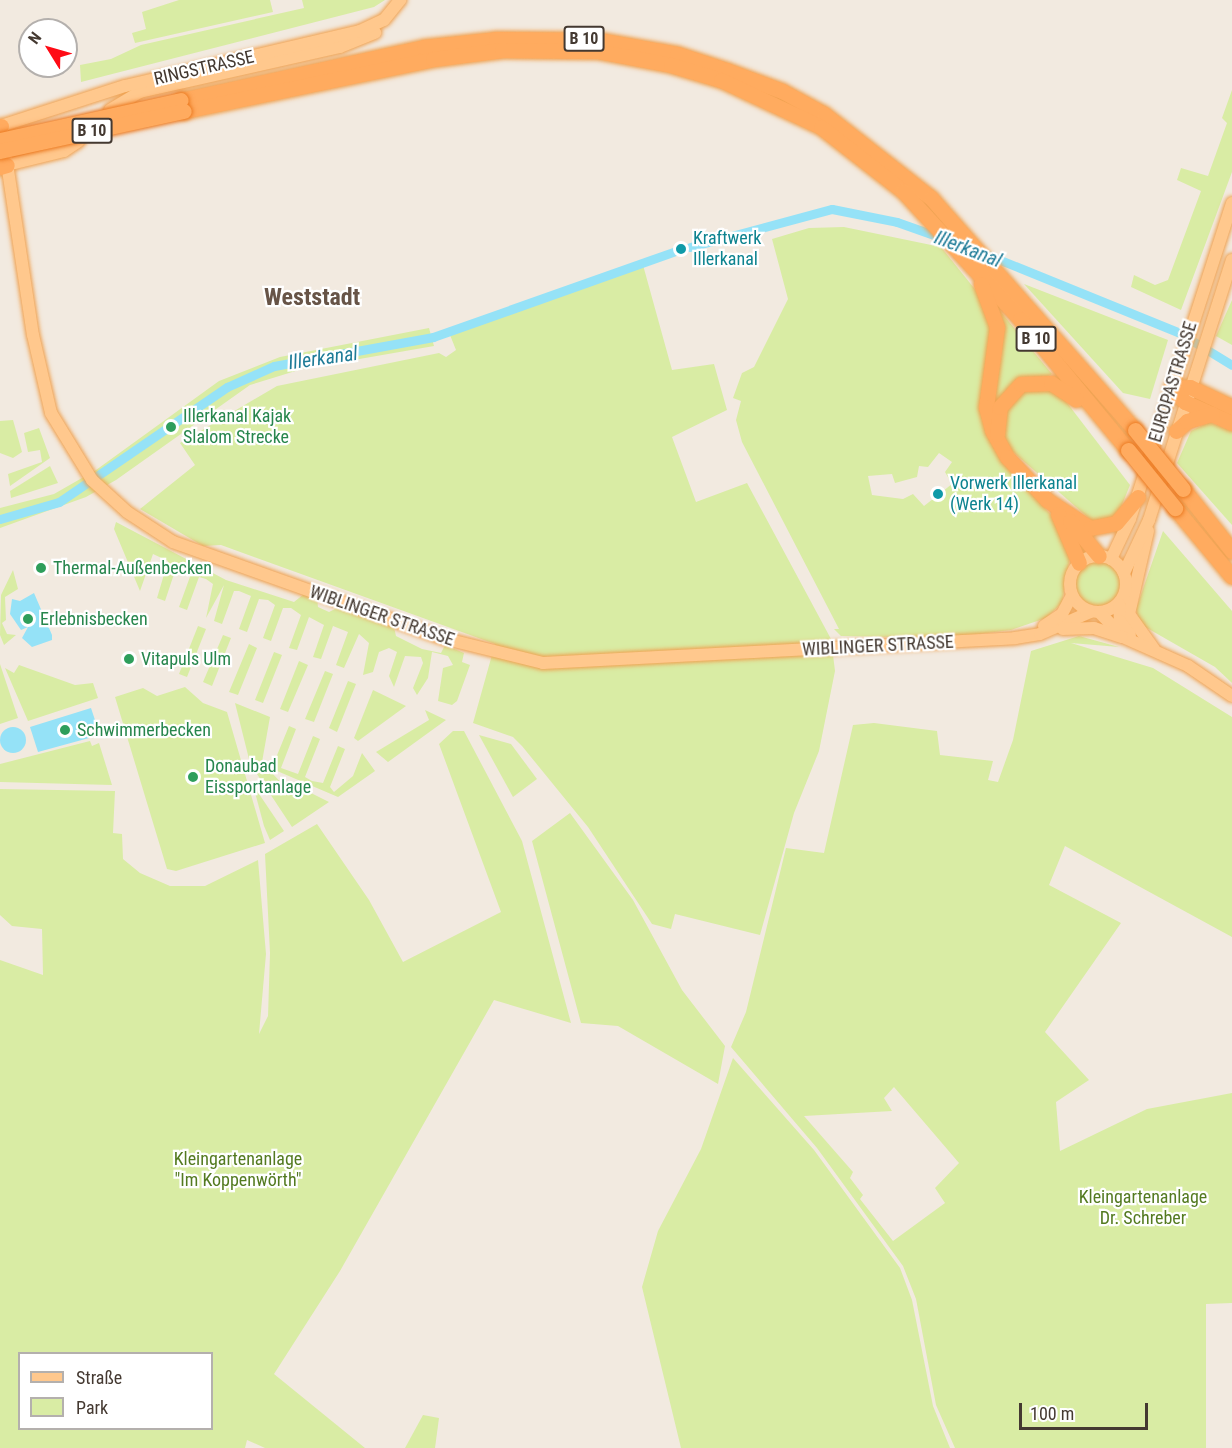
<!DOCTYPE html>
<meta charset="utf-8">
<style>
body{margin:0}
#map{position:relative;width:1232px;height:1448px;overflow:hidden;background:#f2eae0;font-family:"Roboto Condensed",sans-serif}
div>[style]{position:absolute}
.green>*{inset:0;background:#d9eca4}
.round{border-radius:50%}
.water>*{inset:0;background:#95e2f7}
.canal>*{height:9px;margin:-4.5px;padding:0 4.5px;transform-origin:4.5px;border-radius:4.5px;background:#95e2f7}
.roads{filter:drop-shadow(0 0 2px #efa252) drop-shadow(0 0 2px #efa252)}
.major>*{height:12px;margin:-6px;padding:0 6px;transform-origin:6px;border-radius:6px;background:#ffc88d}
.major>.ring{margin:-6px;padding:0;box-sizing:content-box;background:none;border:12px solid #ffc88d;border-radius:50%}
.highway>*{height:15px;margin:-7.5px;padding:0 7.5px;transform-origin:7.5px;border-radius:7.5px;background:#ffab5f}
.bridges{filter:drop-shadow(0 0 2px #ec7a21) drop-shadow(0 0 2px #ec7a21)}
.highway-bridge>*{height:15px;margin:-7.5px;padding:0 7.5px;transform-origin:7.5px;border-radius:7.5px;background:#ffab5f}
.dots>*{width:16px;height:16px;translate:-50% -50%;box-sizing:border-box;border:3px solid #fff;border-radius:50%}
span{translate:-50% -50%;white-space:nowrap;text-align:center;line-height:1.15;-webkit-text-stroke:4.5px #fff;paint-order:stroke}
.shield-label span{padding:2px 4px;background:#fff;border:2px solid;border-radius:4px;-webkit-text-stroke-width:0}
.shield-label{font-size:16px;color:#443931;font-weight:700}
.street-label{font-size:18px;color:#443931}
.culture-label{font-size:18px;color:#0d838f}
.left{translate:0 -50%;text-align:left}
.leisure-label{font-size:18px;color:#27864d}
.park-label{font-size:18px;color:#537a20}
.water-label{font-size:20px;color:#1e7b97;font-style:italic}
.district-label{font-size:24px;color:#675447;font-weight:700}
.legend{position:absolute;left:18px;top:1352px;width:195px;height:78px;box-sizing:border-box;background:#fff;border:2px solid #b4b0ad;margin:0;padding:8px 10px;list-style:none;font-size:18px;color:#443931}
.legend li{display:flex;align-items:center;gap:12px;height:30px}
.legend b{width:30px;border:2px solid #b4b0ad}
.north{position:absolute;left:18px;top:18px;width:60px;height:60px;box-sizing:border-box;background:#fff;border:2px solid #b4b0ad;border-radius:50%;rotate:307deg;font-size:16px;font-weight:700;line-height:24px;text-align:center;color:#443931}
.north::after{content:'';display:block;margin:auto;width:21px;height:27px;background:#ff0b15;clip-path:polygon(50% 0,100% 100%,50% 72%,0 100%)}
.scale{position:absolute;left:1019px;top:1403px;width:129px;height:27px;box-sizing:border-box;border:3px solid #443931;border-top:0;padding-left:8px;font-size:18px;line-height:21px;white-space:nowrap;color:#443931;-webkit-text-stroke:4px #fff;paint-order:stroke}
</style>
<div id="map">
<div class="green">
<i style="clip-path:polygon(179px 0,270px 0,273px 12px,135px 43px,132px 33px,146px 29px,142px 12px)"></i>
<i style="clip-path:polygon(302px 0,385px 0,374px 7px,81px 82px,80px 65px,111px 59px,141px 45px,304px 8px)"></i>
<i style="clip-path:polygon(1232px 90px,1232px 172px,1181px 310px,1131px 287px,1134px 275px,1155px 285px,1168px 280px,1201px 191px,1177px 180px,1181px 168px,1208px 176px,1227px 123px,1222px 118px)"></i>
<i style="clip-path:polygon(evenodd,844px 227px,941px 247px,982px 298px,992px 337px,982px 394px,1011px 472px,1054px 518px,1070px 557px,1062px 603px,1046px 618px,1011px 630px,947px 638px,841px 636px,834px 629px,839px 629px,742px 442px,736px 420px,741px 401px,733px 398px,742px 373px,754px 367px,788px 299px,772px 239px,809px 228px,844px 227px,939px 453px,952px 462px,945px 472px,952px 484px,924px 506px,913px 494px,903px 499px,872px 495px,868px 476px,892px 474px,895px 483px,917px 477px,919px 466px,928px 467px,939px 453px)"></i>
<i style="clip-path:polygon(643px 265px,672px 370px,714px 364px,727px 410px,672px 437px,696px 502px,747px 483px,831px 639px,835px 671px,819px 751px,794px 813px,760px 935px,675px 914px,671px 929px,652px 924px,588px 827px,522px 746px,513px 737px,473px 723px,495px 644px,221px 545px,203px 546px,140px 509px,195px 465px,180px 443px,277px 386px,439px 353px,446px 357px,456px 350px,450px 335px)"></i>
<i style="clip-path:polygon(1024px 284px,1168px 340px,1150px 399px,1123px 393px)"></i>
<i style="clip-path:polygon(1232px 300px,1232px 345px,1216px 336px)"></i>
<i style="clip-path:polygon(1000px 311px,1052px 374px,992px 407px,1002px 353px)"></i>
<i style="clip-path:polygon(429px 328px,434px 346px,302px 369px,250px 385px,116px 480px,86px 497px,0 528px,0 508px,54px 494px,96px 470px,219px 381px,280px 357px)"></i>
<i style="clip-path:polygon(1026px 388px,1058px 391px,1130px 485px,1117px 517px,1092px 521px,1011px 450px,1003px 436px,1006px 405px)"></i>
<i style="clip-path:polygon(13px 420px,22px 452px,13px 458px,0 453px,0 421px)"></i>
<i style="clip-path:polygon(1209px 422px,1232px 431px,1232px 525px,1177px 463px,1191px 431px)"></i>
<i style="clip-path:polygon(39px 428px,50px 458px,10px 486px,8px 474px,42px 462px,40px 450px,28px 452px,24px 433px)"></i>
<i style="clip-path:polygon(50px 466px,58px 483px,11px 498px,10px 491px)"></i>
<i style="clip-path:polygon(116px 522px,226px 580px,294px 602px,304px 594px,317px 598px,318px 607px,329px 612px,343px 605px,393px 623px,396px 636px,422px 649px,441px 653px,445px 645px,464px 653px,462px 662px,470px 665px,457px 701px,452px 705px,438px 701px,443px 668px,453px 665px,448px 656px,432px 652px,428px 678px,417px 695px,413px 688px,423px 663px,421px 657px,405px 656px,394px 687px,389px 676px,397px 652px,389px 648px,379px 652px,373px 672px,363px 675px,369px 643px,359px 634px,344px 668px,336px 665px,348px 632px,333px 626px,321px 659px,313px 657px,324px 625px,309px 617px,297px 650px,289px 648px,301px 615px,291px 608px,283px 608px,271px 641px,263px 638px,275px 605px,268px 600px,259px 599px,247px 632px,239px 629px,251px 596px,239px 591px,234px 591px,222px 624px,214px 621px,224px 585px,206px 618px,213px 584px,206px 579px,199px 577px,187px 610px,179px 607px,191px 574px,184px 568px,176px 568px,165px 601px,157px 598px,168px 561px,153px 554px,140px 591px,114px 529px)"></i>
<i style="clip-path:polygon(1163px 531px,1232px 611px,1232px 683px,1215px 667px,1140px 624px,1136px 609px)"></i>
<i class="round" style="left:1075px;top:561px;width:46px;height:46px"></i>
<i style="clip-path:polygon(13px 570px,18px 589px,5px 597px,6px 620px,2px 623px,7px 634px,16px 635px,4px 645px,0 635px,1px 595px)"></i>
<i style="clip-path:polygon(198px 626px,206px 629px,187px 677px,179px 674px)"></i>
<i style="clip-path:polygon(223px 635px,231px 638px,212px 686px,203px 682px)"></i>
<i style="clip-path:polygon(evenodd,1079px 636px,1119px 647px,1071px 643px,1153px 668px,1232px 717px,1232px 937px,1065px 846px,1049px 885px,1121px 923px,1045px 1032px,1089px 1080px,1056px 1102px,1060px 1151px,1147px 1109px,1232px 1093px,1232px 1303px,1206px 1304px,1206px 1448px,955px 1448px,936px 1405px,916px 1299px,903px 1266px,817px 1148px,731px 1047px,746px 1012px,786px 848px,824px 853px,853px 725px,874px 723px,937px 731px,940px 755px,993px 761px,988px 780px,998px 782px,1013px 740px,1031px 651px,1079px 636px,894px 1087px,959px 1163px,935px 1188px,945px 1203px,893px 1241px,860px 1199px,863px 1195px,850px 1178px,853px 1172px,804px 1116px,892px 1111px,884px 1098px,894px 1087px)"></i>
<i style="clip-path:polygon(249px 644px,257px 648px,238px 695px,229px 692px)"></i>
<i style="clip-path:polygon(274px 652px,282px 655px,263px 703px,255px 700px)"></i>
<i style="clip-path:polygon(299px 661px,308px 665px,288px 712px,280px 709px)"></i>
<i style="clip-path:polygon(0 664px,18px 718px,0 724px)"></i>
<i style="clip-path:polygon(19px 665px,75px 685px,93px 683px,98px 698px,28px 721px,5px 668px,14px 673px)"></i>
<i style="clip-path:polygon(325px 671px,333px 674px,314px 722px,305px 719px)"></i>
<i style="clip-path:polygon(348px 681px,356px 684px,337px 732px,329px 728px)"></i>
<i style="clip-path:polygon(185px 687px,203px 703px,227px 712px,265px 843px,176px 871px,167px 869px,115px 697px,143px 688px,157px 696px)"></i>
<i style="clip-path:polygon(373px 690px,406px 706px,358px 741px,354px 738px)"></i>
<i style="clip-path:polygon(235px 703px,270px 717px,262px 762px,273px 765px,289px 726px,296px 729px,281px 768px,298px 774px,313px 736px,320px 739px,305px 777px,312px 781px,323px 783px,338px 746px,345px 749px,330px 787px,334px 792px,353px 776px,362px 753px,375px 771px,338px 797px,249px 759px)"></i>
<i style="clip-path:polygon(425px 710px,446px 720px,388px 762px,376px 752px,429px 720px)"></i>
<i style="clip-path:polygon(evenodd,453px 731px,464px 731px,522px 841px,571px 1023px,494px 1000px,340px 1271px,274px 1374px,365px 1448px,265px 1448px,247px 1440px,245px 1448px,0 1448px,0 960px,43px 975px,42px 929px,12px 926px,0 915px,0 789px,115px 791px,113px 833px,122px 834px,123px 859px,140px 873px,170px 886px,205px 886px,258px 860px,266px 954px,259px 1034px,268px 1016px,270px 953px,265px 854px,317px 824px,369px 900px,403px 962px,501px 912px,439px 744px,453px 731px,20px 1354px,212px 1354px,212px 1428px,20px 1428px,20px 1354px)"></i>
<i style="clip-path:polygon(479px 735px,511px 744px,537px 779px,513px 797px)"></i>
<i style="clip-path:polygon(90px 741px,92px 746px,99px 743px,112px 785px,0 782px,0 764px)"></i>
<i style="clip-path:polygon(251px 765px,273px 774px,287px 789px,301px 788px,329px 802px,292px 827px)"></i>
<i style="clip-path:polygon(253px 785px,284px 831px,270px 840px,264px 826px)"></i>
<i style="clip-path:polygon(570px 813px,633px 900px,682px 990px,725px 1046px,718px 1084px,618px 1026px,581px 1023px,532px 841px)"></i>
<i style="clip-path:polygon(733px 1058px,814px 1150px,900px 1268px,912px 1300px,933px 1406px,950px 1448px,681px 1448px,642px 1287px,658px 1231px,701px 1149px)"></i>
<i style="clip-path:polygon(423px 1415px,439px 1418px,435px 1448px,405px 1448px)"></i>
</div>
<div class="water">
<i style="clip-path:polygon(34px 593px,52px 635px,52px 640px,32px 647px,22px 638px,28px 627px,21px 630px,10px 614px,12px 599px,20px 601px)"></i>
<i style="clip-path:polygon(91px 708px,100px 735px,38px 752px,30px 727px)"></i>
<i class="round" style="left:0;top:727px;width:26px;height:26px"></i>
</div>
<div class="canal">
<i style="left:690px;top:247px;width:147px;rotate:-15deg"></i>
<i style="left:832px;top:209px;width:66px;rotate:11.3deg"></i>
<i style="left:897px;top:222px;width:51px;rotate:19.5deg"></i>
<i style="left:983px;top:253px;width:210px;rotate:22.1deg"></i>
<i style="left:1178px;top:332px;width:63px;rotate:31.4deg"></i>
<i style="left:0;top:519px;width:61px;rotate:-16.1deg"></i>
<i style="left:59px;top:502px;width:204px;rotate:-34.4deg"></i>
<i style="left:227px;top:387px;width:51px;rotate:-24.1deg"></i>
<i style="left:274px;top:366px;width:162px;rotate:-10.3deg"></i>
<i style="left:433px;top:337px;width:255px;rotate:-19.5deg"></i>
</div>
<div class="roads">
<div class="major">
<i style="left:110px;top:110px;width:35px;rotate:-31deg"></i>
<i style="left:140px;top:92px;width:205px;rotate:-12.7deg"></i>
<i style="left:340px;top:47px;width:38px;rotate:-22deg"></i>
<i style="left:2px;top:132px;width:6px;rotate:-99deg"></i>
<i style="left:1px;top:126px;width:130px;rotate:-17.9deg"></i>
<i style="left:125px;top:86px;width:241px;rotate:-13.2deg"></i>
<i style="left:360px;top:31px;width:26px;rotate:-25deg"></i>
<i style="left:384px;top:20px;width:26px;rotate:-51deg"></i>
<i style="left:6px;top:157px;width:180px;rotate:81.4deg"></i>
<i style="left:33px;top:335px;width:80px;rotate:77deg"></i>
<i style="left:51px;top:413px;width:79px;rotate:58.5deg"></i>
<i style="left:92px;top:480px;width:47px;rotate:42.4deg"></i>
<i style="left:127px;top:512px;width:55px;rotate:33.1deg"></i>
<i style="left:173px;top:542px;width:290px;rotate:19.6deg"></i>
<i style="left:446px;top:639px;width:100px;rotate:13.9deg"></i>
<i style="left:543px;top:663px;width:473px;rotate:-3deg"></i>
<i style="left:1015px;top:638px;width:25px;rotate:-9deg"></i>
<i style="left:1040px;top:634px;width:55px;rotate:-23.7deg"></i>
<i style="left:7px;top:165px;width:59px;rotate:-13.8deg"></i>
<i style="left:64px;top:151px;width:18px;rotate:-34deg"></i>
<i style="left:1148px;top:531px;width:85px;rotate:102.9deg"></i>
<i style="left:1129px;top:614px;width:43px;rotate:54.5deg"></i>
<i class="ring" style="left:1070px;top:556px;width:44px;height:44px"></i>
<i style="left:1111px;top:559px;width:44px;rotate:-64.6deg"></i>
<i style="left:1130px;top:519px;width:332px;rotate:-72.1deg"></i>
<i style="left:1124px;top:573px;width:59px;rotate:-64.7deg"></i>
<i style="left:1149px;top:520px;width:273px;rotate:-72.3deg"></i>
<i style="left:1119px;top:604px;width:17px;rotate:87deg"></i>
<i style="left:1120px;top:621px;width:17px;rotate:54deg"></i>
<i style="left:1100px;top:613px;width:33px;rotate:46deg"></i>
<i style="left:1123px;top:637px;width:71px;rotate:24deg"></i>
<i style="left:1188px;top:666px;width:53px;rotate:34.3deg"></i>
<i style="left:1044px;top:626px;width:22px;rotate:-34deg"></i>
<i style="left:1062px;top:614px;width:21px;rotate:-62deg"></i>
<i style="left:1063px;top:629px;width:31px;rotate:-2deg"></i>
<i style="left:1094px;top:628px;width:29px;rotate:18deg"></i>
</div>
<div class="highway">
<i style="left:181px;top:100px;width:249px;rotate:-12.3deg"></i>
<i style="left:424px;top:47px;width:72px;rotate:-6.3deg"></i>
<i style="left:496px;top:39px;width:102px;rotate:0.6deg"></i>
<i style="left:598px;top:40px;width:80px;rotate:10deg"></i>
<i style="left:677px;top:54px;width:52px;rotate:18.1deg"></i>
<i style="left:726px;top:70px;width:60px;rotate:20.6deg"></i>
<i style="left:782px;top:91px;width:48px;rotate:28.7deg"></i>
<i style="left:824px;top:114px;width:136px;rotate:38.1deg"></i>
<i style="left:931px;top:198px;width:309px;rotate:48.7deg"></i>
<i style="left:184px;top:111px;width:254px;rotate:-11.8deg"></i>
<i style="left:433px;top:59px;width:70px;rotate:-7.4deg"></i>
<i style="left:502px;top:50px;width:95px;rotate:0.6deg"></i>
<i style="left:597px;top:51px;width:75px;rotate:10.7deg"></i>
<i style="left:671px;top:65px;width:52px;rotate:16.7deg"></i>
<i style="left:721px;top:80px;width:110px;rotate:25.2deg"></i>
<i style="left:821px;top:127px;width:104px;rotate:38deg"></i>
<i style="left:903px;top:191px;width:173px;rotate:47.6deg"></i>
<i style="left:1020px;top:319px;width:170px;rotate:50.5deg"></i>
<i style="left:0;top:126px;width:1px"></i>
<i style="left:0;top:167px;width:7px;rotate:-16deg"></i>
<i style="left:981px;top:284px;width:46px;rotate:69.6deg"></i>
<i style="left:997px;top:327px;width:81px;rotate:97.8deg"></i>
<i style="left:986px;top:407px;width:24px;rotate:75deg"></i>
<i style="left:992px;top:430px;width:31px;rotate:61deg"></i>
<i style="left:1007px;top:457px;width:59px;rotate:47.1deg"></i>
<i style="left:1047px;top:500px;width:51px;rotate:33.1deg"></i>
<i style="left:1090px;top:528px;width:26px;rotate:-11deg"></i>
<i style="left:1116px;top:523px;width:34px;rotate:-50deg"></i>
<i style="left:1171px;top:388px;width:20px;rotate:45deg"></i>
<i style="left:1185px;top:402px;width:51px;rotate:24.1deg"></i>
<i style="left:1171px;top:388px;width:19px;rotate:-3deg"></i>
<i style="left:1190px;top:387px;width:47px;rotate:25.5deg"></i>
<i style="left:1176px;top:431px;width:15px;rotate:-42deg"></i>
<i style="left:1187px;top:421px;width:26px;rotate:-16deg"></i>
<i style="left:997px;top:434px;width:27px;rotate:-84deg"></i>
<i style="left:1000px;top:407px;width:31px;rotate:-48deg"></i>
<i style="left:1021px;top:384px;width:30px;rotate:-2deg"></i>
<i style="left:1051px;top:383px;width:30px;rotate:33deg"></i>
<i style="left:1183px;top:489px;width:79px;rotate:51.7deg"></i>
<i style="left:1175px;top:508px;width:89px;rotate:50.4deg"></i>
<i style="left:1058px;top:514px;width:53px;rotate:66.8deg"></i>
<i style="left:1070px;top:521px;width:45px;rotate:50.4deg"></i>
</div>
</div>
<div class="bridges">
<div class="highway-bridge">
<i style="left:0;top:140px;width:185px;rotate:-12.5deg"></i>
<i style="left:0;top:151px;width:188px;rotate:-12.3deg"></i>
<i style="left:1135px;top:430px;width:76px;rotate:50.9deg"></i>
<i style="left:1128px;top:450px;width:75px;rotate:51deg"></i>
</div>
</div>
<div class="dots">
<i style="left:681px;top:249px;background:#0f9aa8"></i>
<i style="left:171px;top:427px;background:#2e9e5b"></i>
<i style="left:938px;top:494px;background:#0f9aa8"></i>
<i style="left:41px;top:568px;background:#2e9e5b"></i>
<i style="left:28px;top:619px;background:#2e9e5b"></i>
<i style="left:129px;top:659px;background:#2e9e5b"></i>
<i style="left:65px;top:730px;background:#2e9e5b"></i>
<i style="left:193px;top:777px;background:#2e9e5b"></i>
</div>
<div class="shield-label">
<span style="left:584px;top:39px">B 10</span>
<span style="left:92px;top:131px">B 10</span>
<span style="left:1036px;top:339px">B 10</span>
</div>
<div class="street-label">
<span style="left:204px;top:68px;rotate:-13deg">RINGSTRASSE</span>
<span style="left:1173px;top:382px;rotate:-73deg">EUROPASTRASSE</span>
<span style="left:382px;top:616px;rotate:19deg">WIBLINGER STRASSE</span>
<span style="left:878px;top:646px;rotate:-3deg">WIBLINGER STRASSE</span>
</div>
<div class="culture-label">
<span class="left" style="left:693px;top:249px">Kraftwerk<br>Illerkanal</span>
<span class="left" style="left:950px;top:494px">Vorwerk Illerkanal<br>(Werk 14)</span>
</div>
<div class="leisure-label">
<span class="left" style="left:183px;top:427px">Illerkanal Kajak<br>Slalom Strecke</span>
<span class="left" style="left:53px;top:568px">Thermal-Außenbecken</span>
<span class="left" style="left:40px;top:619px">Erlebnisbecken</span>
<span class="left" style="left:141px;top:659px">Vitapuls Ulm</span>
<span class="left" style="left:77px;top:730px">Schwimmerbecken</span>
<span class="left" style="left:205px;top:777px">Donaubad<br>Eissportanlage</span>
</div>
<div class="park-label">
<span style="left:238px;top:1170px">Kleingartenanlage<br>"Im Koppenwörth"</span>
<span style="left:1143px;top:1208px">Kleingartenanlage<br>Dr. Schreber</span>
</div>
<div class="water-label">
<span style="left:968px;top:249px;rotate:21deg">Illerkanal</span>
<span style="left:323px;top:358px;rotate:-8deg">Illerkanal</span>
</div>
<div class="district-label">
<span style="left:312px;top:298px">Weststadt</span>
</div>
<ul class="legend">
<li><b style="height:8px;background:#ffc88d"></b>Straße</li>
<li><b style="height:16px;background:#d9eca4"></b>Park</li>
</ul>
<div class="north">N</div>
<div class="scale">100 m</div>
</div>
